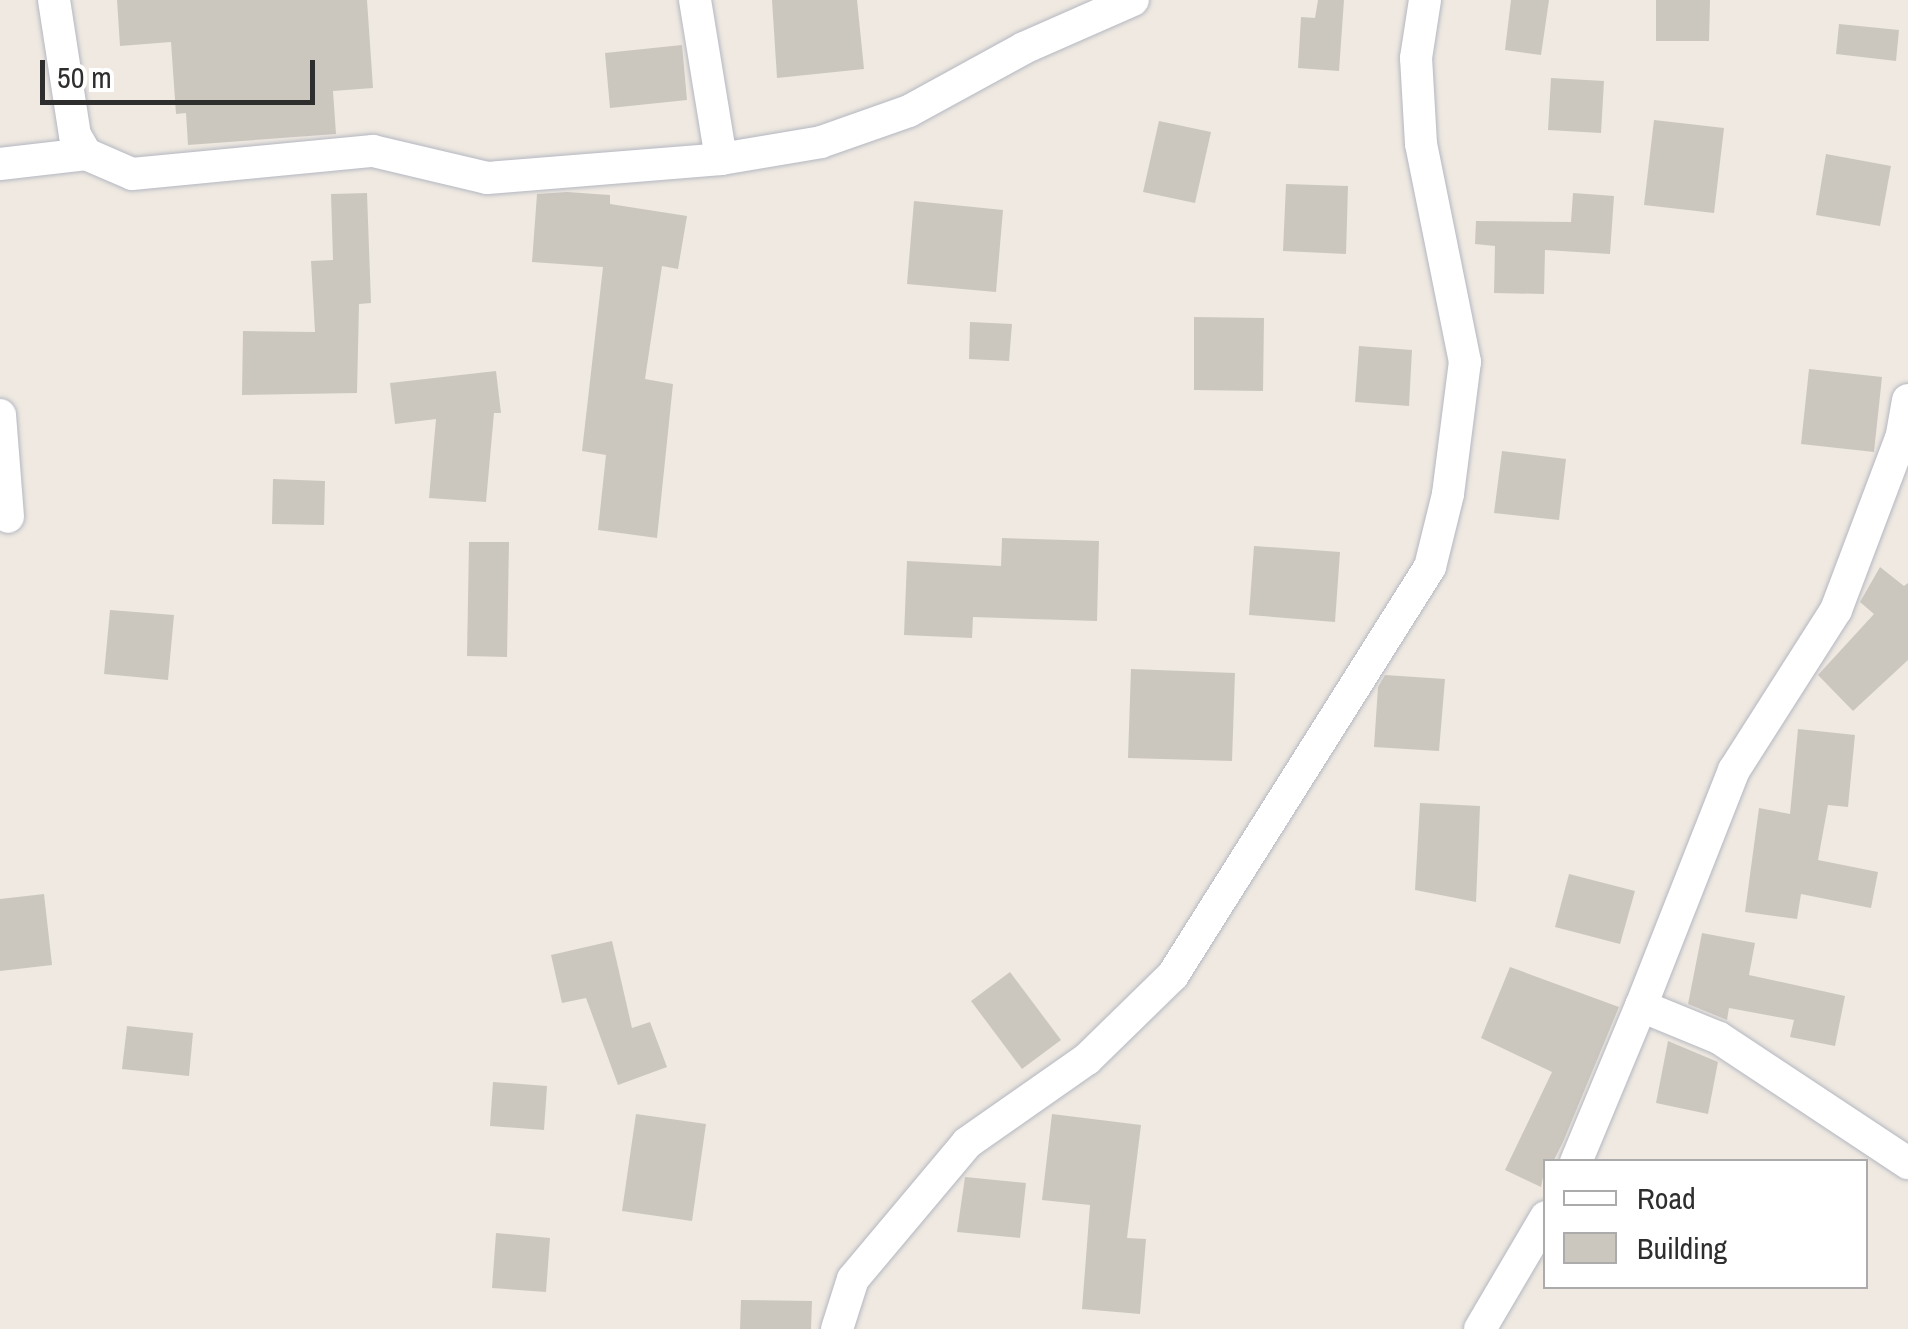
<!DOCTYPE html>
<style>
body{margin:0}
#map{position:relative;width:1908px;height:1329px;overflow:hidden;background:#efe9e1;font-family:"Archivo Narrow",sans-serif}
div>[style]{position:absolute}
.building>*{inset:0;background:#cbc7bf}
.roads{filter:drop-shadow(0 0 2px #b4b7c1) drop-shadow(0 0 2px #b4b7c1)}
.street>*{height:32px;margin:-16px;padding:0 16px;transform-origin:16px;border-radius:16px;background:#fff}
span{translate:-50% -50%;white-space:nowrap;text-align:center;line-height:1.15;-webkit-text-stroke:9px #fff;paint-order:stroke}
.legend{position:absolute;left:1543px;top:1159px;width:325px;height:130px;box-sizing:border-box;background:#fff;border:2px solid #ababab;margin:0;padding:12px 18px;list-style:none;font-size:30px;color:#2e2e2e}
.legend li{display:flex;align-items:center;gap:20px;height:50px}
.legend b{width:50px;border:2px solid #ababab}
.scale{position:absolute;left:40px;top:60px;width:275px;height:45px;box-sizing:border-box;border:5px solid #2e2e2e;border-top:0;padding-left:12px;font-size:30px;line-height:35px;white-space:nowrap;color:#2e2e2e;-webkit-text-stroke:8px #fff;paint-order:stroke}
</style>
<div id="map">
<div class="building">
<i style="clip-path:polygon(117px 0,367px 0,373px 88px,333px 91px,336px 134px,188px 145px,186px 113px,176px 114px,171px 42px,120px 46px)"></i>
<i style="clip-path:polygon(772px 0,857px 0,864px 69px,777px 78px)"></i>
<i style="clip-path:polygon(1318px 0,1344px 0,1339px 71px,1298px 68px,1301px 17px,1315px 18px)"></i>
<i style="clip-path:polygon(1511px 0,1549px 0,1541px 55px,1505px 50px)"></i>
<i style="clip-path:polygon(1656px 0,1710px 0,1709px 41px,1656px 41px)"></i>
<i style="clip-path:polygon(1839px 24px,1899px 30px,1896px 61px,1836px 54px)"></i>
<i style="clip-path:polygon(682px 45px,687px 100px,610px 108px,605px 53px)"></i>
<i style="clip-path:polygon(1551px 78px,1604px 81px,1601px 133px,1548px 130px)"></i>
<i style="clip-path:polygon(1654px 120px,1724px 128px,1714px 213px,1644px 205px)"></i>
<i style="clip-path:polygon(1159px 121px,1211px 132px,1195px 203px,1143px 192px)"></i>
<i style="clip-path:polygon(1826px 154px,1891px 166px,1880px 226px,1816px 215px)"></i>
<i style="clip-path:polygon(1286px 184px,1348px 186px,1346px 254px,1283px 251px)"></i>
<i style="clip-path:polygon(567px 192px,610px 195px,610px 204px,687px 216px,678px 269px,662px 266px,645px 379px,673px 384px,657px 538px,598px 530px,606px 455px,582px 451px,603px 267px,532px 262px,537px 194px)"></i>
<i style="clip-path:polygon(367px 193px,371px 303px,359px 304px,357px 393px,242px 395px,243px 331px,315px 332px,311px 261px,333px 260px,331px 194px)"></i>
<i style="clip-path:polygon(1573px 193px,1614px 196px,1610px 254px,1545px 250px,1544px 294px,1494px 293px,1495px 246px,1475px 244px,1476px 221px,1571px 222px)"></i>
<i style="clip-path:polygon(914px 201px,1003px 210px,996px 292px,907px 284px)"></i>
<i style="clip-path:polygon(1194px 317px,1264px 318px,1263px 391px,1194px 390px)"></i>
<i style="clip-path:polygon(970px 322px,1012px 324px,1009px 361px,969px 359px)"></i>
<i style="clip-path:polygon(1359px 346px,1412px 350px,1409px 406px,1355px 402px)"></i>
<i style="clip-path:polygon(1809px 369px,1882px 377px,1874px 452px,1801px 444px)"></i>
<i style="clip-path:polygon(496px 371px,501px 413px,494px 413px,486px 502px,429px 498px,436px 419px,395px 424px,390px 383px)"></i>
<i style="clip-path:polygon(1502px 451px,1566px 459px,1559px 520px,1494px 513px)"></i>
<i style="clip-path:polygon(273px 479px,325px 481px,324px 525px,272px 524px)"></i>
<i style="clip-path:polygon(1002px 538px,1099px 541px,1097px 621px,973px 617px,972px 638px,904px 635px,907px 561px,1001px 566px)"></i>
<i style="clip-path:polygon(469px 542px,509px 542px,507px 657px,467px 656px)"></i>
<i style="clip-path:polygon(1254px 546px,1340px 552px,1335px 622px,1249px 615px)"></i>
<i style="clip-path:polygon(1880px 567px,1904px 586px,1908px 583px,1908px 660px,1853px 711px,1818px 675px,1874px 614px,1860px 602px)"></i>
<i style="clip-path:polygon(110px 610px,174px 615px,168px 680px,104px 674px)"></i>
<i style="clip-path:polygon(1131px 669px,1235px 673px,1232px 761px,1128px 758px)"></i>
<i style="clip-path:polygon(1385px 675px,1445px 679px,1439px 751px,1374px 747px,1378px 687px)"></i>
<i style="clip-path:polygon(1798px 729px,1855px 735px,1848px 807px,1828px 805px,1818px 860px,1878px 872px,1871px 908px,1801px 894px,1797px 919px,1745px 912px,1759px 808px,1790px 814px)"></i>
<i style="clip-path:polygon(1420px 803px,1480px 806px,1476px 902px,1415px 890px)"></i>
<i style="clip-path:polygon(1569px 874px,1635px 891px,1620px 944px,1555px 927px)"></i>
<i style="clip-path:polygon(44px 894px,52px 965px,0 971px,0 899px)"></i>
<i style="clip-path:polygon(1702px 933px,1755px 943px,1749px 975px,1845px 996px,1835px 1046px,1790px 1037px,1794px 1020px,1729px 1008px,1727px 1020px,1688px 1004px)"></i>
<i style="clip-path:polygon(612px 941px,632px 1028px,650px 1022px,667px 1067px,618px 1085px,586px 998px,562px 1003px,551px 955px)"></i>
<i style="clip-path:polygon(1510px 967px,1619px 1007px,1563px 1142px,1553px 1162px,1546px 1162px,1541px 1187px,1505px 1170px,1552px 1072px,1481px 1038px)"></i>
<i style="clip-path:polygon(1010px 972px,1061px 1040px,1022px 1069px,971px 1001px)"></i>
<i style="clip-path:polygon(127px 1026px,193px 1033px,189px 1076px,122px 1069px)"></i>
<i style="clip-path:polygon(1668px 1041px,1718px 1062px,1708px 1114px,1656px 1103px)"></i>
<i style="clip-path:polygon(493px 1082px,547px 1086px,544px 1130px,490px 1126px)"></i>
<i style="clip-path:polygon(636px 1114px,706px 1124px,692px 1221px,622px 1211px)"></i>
<i style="clip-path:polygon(1052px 1114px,1141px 1125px,1127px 1238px,1146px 1239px,1140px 1314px,1082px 1309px,1090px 1205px,1042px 1200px)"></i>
<i style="clip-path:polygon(965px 1177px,1026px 1183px,1020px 1238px,957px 1232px)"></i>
<i style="clip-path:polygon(496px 1233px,550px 1238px,546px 1292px,492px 1288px)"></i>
<i style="clip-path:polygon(741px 1300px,812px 1301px,811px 1329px,740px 1329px)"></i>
</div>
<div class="roads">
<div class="street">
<i style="left:54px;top:0;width:137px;rotate:81.2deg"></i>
<i style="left:75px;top:135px;width:22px;rotate:60deg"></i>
<i style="left:86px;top:154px;width:50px;rotate:23.5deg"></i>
<i style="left:132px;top:174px;width:242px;rotate:-5.5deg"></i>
<i style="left:373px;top:151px;width:117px;rotate:13.3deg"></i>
<i style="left:487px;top:178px;width:235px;rotate:-4.6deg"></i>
<i style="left:721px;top:159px;width:101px;rotate:-9.6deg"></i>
<i style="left:821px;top:142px;width:93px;rotate:-19.4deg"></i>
<i style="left:909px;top:111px;width:131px;rotate:-28.7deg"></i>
<i style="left:1024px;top:48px;width:119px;rotate:-23.8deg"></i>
<i style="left:695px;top:0;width:161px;rotate:80.7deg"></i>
<i style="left:0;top:164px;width:87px;rotate:-6.6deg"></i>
<i style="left:1908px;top:400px;width:39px;rotate:100deg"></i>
<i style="left:1901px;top:438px;width:184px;rotate:110.7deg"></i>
<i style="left:1836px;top:610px;width:190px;rotate:122.5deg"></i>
<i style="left:1734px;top:770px;width:254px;rotate:111.5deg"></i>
<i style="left:1641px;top:1006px;width:84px;rotate:22.3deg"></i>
<i style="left:1719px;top:1038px;width:227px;rotate:33.5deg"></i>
<i style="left:0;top:415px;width:102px;rotate:85.5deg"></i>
<i style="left:1576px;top:1162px;width:169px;rotate:-67.4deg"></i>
<i style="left:837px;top:1329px;width:52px;rotate:-72.3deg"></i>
<i style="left:853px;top:1279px;width:177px;rotate:-50deg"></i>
<i style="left:967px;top:1143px;width:146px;rotate:-35deg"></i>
<i style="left:1087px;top:1059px;width:120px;rotate:-44.3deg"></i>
<i style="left:1173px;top:975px;width:482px;rotate:-57.8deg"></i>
<i style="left:1430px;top:567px;width:75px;rotate:-76.1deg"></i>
<i style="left:1448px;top:494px;width:133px;rotate:-82.7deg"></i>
<i style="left:1465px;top:362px;width:222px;rotate:-101.4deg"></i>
<i style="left:1421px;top:144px;width:86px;rotate:-93.3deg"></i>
<i style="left:1416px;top:58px;width:59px;rotate:-81.2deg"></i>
<i style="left:1480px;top:1329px;width:130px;rotate:-59.5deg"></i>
</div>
</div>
<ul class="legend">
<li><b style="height:12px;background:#fff"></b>Road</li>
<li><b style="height:28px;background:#cbc7bf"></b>Building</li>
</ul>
<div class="scale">50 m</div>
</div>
